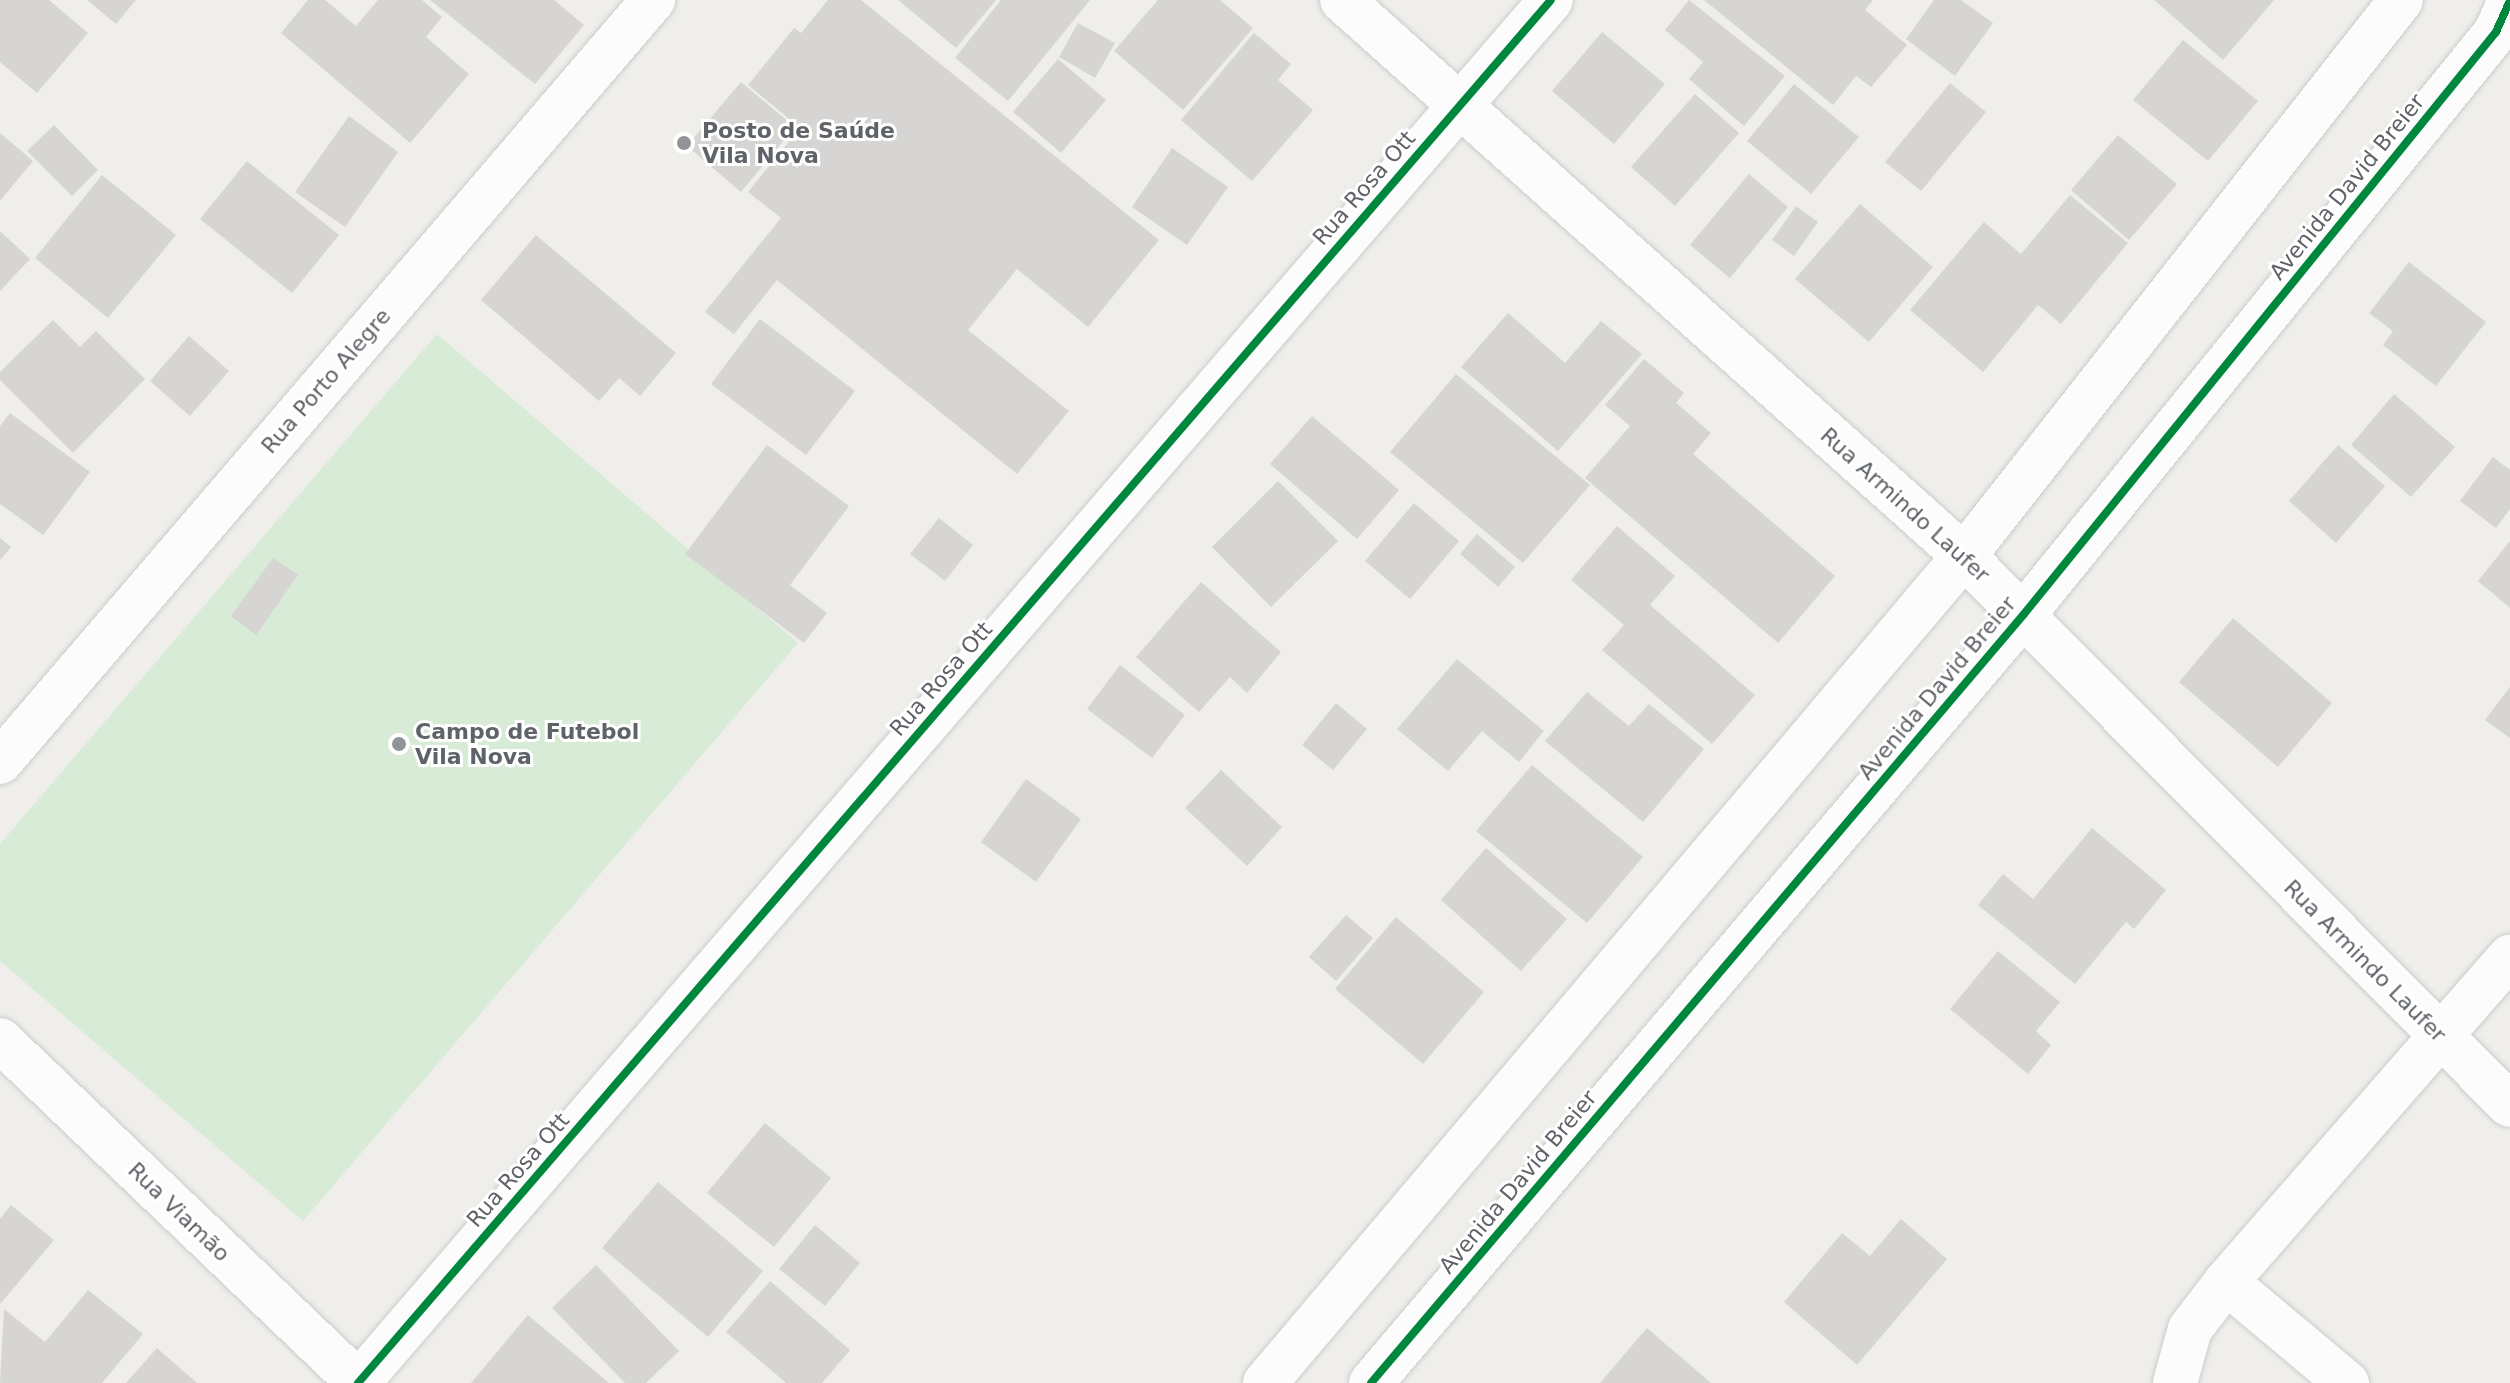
<!DOCTYPE html>
<meta charset="utf-8">
<style>
body{margin:0}
#map{position:relative;width:2510px;height:1383px;overflow:hidden;background:#efeeea;font-family:"DejaVu Sans",sans-serif}
div>[style]{position:absolute}
.green>*{inset:0;background:#d8ebd6}
.building>*{inset:0;background:#d6d5d3}
.roads{filter:drop-shadow(0 0 2px #cbcccc) drop-shadow(0 0 2px #cbcccc)}
.minor>*{height:44px;margin:-22px;padding:0 22px;transform-origin:22px;border-radius:22px;background:#fdfcfc}
.tertiary>*{height:44px;margin:-22px;padding:0 22px;transform-origin:22px;border-radius:22px;background:#fdfcfc}
.cycleway>*{height:8px;margin:-4px;padding:0 4px;transform-origin:4px;border-radius:4px;background:#00873e}
.dots>*{width:22px;height:22px;translate:-50% -50%;box-sizing:border-box;border:4px solid #fff;border-radius:50%}
span{translate:-50% -50%;white-space:nowrap;text-align:center;line-height:1.15;-webkit-text-stroke:6px #fff;paint-order:stroke}
.poi-label{font-size:22px;color:#5f6368;font-weight:700}
.left{translate:0 -50%;text-align:left}
.street-label{font-size:22px;color:#5f6368}
</style>
<div id="map">
<div class="green">
<i style="clip-path:polygon(437px 334px,798px 643px,303px 1221px,0 961px,0 844px)"></i>
</div>
<div class="building">
<i style="clip-path:polygon(0 0,49px 0,88px 33px,37px 93px,0 62px)"></i>
<i style="clip-path:polygon(87px 0,136px 0,116px 24px)"></i>
<i style="clip-path:polygon(308px 0,325px 0,356px 26px,378px 0,422px 0,442px 17px,426px 37px,469px 74px,410px 143px,281px 33px)"></i>
<i style="clip-path:polygon(430px 0,554px 0,584px 25px,535px 84px)"></i>
<i style="clip-path:polygon(828px 0,861px 0,1159px 240px,1088px 327px,1017px 269px,968px 330px,1069px 411px,1017px 474px,777px 280px,734px 334px,705px 312px,781px 218px,748px 192px,800px 128px,748px 85px,794px 28px,801px 33px)"></i>
<i style="clip-path:polygon(898px 0,996px 0,956px 48px)"></i>
<i style="clip-path:polygon(1001px 0,1090px 0,1008px 101px,955px 58px)"></i>
<i style="clip-path:polygon(1158px 0,1220px 0,1253px 28px,1183px 110px,1114px 51px)"></i>
<i style="clip-path:polygon(1689px 0,1785px 76px,1744px 126px,1689px 79px,1703px 62px,1665px 30px)"></i>
<i style="clip-path:polygon(1704px 0,1873px 0,1865px 10px,1907px 45px,1871px 87px,1856px 76px,1833px 105px)"></i>
<i style="clip-path:polygon(1934px 0,1961px 0,1993px 23px,1955px 76px,1906px 39px)"></i>
<i style="clip-path:polygon(2154px 0,2274px 0,2223px 60px)"></i>
<i style="clip-path:polygon(1078px 23px,1115px 43px,1095px 78px,1059px 57px)"></i>
<i style="clip-path:polygon(1602px 32px,1665px 84px,1614px 144px,1552px 91px)"></i>
<i style="clip-path:polygon(1254px 33px,1291px 64px,1278px 80px,1313px 110px,1252px 181px,1181px 120px)"></i>
<i style="clip-path:polygon(2183px 40px,2258px 101px,2208px 161px,2133px 100px)"></i>
<i style="clip-path:polygon(1058px 59px,1106px 100px,1061px 153px,1013px 112px)"></i>
<i style="clip-path:polygon(741px 82px,795px 127px,741px 192px,687px 146px)"></i>
<i style="clip-path:polygon(1950px 83px,1986px 112px,1921px 191px,1885px 162px)"></i>
<i style="clip-path:polygon(1794px 84px,1859px 137px,1811px 194px,1747px 141px)"></i>
<i style="clip-path:polygon(1695px 94px,1739px 133px,1675px 206px,1631px 167px)"></i>
<i style="clip-path:polygon(349px 116px,398px 152px,345px 227px,295px 192px)"></i>
<i style="clip-path:polygon(54px 125px,98px 170px,72px 196px,27px 151px)"></i>
<i style="clip-path:polygon(0 133px,33px 161px,0 201px)"></i>
<i style="clip-path:polygon(2118px 135px,2177px 184px,2129px 240px,2071px 190px)"></i>
<i style="clip-path:polygon(1172px 148px,1228px 187px,1187px 245px,1132px 207px)"></i>
<i style="clip-path:polygon(247px 161px,339px 235px,292px 293px,200px 219px)"></i>
<i style="clip-path:polygon(1749px 174px,1788px 207px,1730px 278px,1690px 245px)"></i>
<i style="clip-path:polygon(102px 175px,176px 235px,108px 318px,35px 258px)"></i>
<i style="clip-path:polygon(2070px 195px,2128px 243px,2061px 324px,2038px 305px,1983px 372px,1910px 310px,1984px 222px,2021px 254px)"></i>
<i style="clip-path:polygon(1860px 204px,1933px 267px,1869px 342px,1795px 279px)"></i>
<i style="clip-path:polygon(1796px 206px,1818px 222px,1794px 256px,1772px 240px)"></i>
<i style="clip-path:polygon(0 231px,30px 259px,0 291px)"></i>
<i style="clip-path:polygon(536px 235px,676px 353px,640px 396px,619px 378px,599px 401px,481px 300px)"></i>
<i style="clip-path:polygon(2409px 262px,2486px 322px,2436px 386px,2383px 345px,2393px 331px,2369px 313px)"></i>
<i style="clip-path:polygon(1508px 313px,1565px 363px,1601px 321px,1642px 354px,1558px 451px,1461px 367px)"></i>
<i style="clip-path:polygon(760px 319px,855px 391px,806px 455px,711px 384px)"></i>
<i style="clip-path:polygon(53px 320px,80px 347px,96px 331px,145px 379px,73px 453px,0 380px,0 372px)"></i>
<i style="clip-path:polygon(189px 336px,229px 371px,190px 416px,150px 381px)"></i>
<i style="clip-path:polygon(1644px 359px,1684px 393px,1676px 403px,1711px 433px,1693px 454px,1835px 576px,1778px 643px,1585px 478px,1630px 426px,1605px 405px)"></i>
<i style="clip-path:polygon(1456px 374px,1590px 485px,1523px 563px,1390px 452px)"></i>
<i style="clip-path:polygon(2394px 394px,2455px 447px,2411px 497px,2351px 445px)"></i>
<i style="clip-path:polygon(10px 413px,90px 472px,43px 535px,0 504px,0 426px)"></i>
<i style="clip-path:polygon(1312px 416px,1399px 490px,1357px 539px,1270px 464px)"></i>
<i style="clip-path:polygon(767px 445px,849px 506px,790px 585px,827px 613px,804px 643px,685px 554px)"></i>
<i style="clip-path:polygon(2338px 445px,2385px 486px,2336px 543px,2289px 501px)"></i>
<i style="clip-path:polygon(2493px 457px,2510px 470px,2510px 509px,2496px 528px,2460px 501px)"></i>
<i style="clip-path:polygon(1278px 481px,1338px 541px,1271px 607px,1212px 547px)"></i>
<i style="clip-path:polygon(1414px 503px,1459px 541px,1410px 599px,1365px 561px)"></i>
<i style="clip-path:polygon(939px 518px,973px 545px,945px 581px,910px 554px)"></i>
<i style="clip-path:polygon(1617px 526px,1675px 576px,1650px 605px,1755px 695px,1712px 744px,1602px 650px,1624px 625px,1571px 580px)"></i>
<i style="clip-path:polygon(1477px 534px,1515px 567px,1498px 587px,1460px 554px)"></i>
<i style="clip-path:polygon(0 538px,11px 547px,0 560px)"></i>
<i style="clip-path:polygon(2510px 541px,2510px 608px,2478px 581px)"></i>
<i style="clip-path:polygon(273px 558px,298px 575px,256px 635px,231px 616px)"></i>
<i style="clip-path:polygon(1201px 582px,1281px 652px,1247px 693px,1230px 677px,1199px 712px,1136px 657px)"></i>
<i style="clip-path:polygon(2233px 618px,2332px 703px,2278px 767px,2179px 682px)"></i>
<i style="clip-path:polygon(1457px 659px,1544px 731px,1519px 762px,1482px 731px,1448px 771px,1397px 729px)"></i>
<i style="clip-path:polygon(1120px 665px,1185px 715px,1152px 758px,1087px 709px)"></i>
<i style="clip-path:polygon(2510px 687px,2510px 738px,2485px 720px)"></i>
<i style="clip-path:polygon(1587px 692px,1629px 726px,1649px 704px,1704px 749px,1643px 822px,1545px 741px)"></i>
<i style="clip-path:polygon(1336px 703px,1367px 729px,1333px 770px,1302px 745px)"></i>
<i style="clip-path:polygon(1532px 765px,1643px 857px,1587px 923px,1476px 831px)"></i>
<i style="clip-path:polygon(1221px 770px,1282px 827px,1247px 866px,1185px 808px)"></i>
<i style="clip-path:polygon(1026px 779px,1081px 819px,1036px 882px,981px 842px)"></i>
<i style="clip-path:polygon(2092px 828px,2166px 890px,2134px 929px,2126px 922px,2075px 984px,1978px 905px,2003px 874px,2033px 899px)"></i>
<i style="clip-path:polygon(1486px 848px,1567px 919px,1521px 971px,1441px 900px)"></i>
<i style="clip-path:polygon(1346px 915px,1373px 938px,1336px 981px,1309px 957px)"></i>
<i style="clip-path:polygon(1396px 917px,1484px 992px,1423px 1064px,1335px 989px)"></i>
<i style="clip-path:polygon(1998px 951px,2060px 1002px,2036px 1031px,2051px 1045px,2028px 1074px,1950px 1009px)"></i>
<i style="clip-path:polygon(765px 1123px,831px 1178px,774px 1247px,707px 1193px)"></i>
<i style="clip-path:polygon(658px 1182px,763px 1271px,708px 1337px,602px 1248px)"></i>
<i style="clip-path:polygon(11px 1205px,54px 1240px,0 1304px,0 1219px)"></i>
<i style="clip-path:polygon(1901px 1219px,1947px 1259px,1857px 1365px,1784px 1302px,1842px 1233px,1870px 1256px)"></i>
<i style="clip-path:polygon(815px 1225px,860px 1263px,825px 1306px,779px 1269px)"></i>
<i style="clip-path:polygon(596px 1265px,679px 1351px,646px 1383px,625px 1383px,552px 1308px)"></i>
<i style="clip-path:polygon(770px 1281px,850px 1350px,822px 1383px,786px 1383px,726px 1332px)"></i>
<i style="clip-path:polygon(88px 1290px,143px 1334px,102px 1383px,0 1383px,4px 1309px,45px 1342px)"></i>
<i style="clip-path:polygon(528px 1315px,609px 1383px,471px 1383px)"></i>
<i style="clip-path:polygon(1647px 1328px,1711px 1383px,1600px 1383px)"></i>
<i style="clip-path:polygon(157px 1348px,197px 1383px,126px 1383px)"></i>
</div>
<div class="roads">
<div class="minor">
<i style="left:0;top:762px;width:1004px;rotate:-49.4deg"></i>
<i style="left:0;top:1040px;width:497px;rotate:43.7deg"></i>
<i style="left:2226px;top:1282px;width:432px;rotate:-48.9deg"></i>
<i style="left:358px;top:1383px;width:1826px;rotate:-49.22deg"></i>
<i style="left:1265px;top:1383px;width:1083px;rotate:-49.79deg"></i>
<i style="left:1964px;top:556px;width:707px;rotate:-51.83deg"></i>
<i style="left:1371px;top:1383px;width:1009px;rotate:-49.66deg"></i>
<i style="left:2024px;top:614px;width:749px;rotate:-50.96deg"></i>
<i style="left:2496px;top:32px;width:35px;rotate:-66deg"></i>
<i style="left:2175px;top:1383px;width:56px;rotate:-74.5deg"></i>
<i style="left:2190px;top:1329px;width:59px;rotate:-52.5deg"></i>
<i style="left:2226px;top:1282px;width:158px;rotate:39.9deg"></i>
</div>
<div class="tertiary">
<i style="left:1342px;top:0;width:834px;rotate:41.79deg"></i>
<i style="left:1964px;top:556px;width:774px;rotate:45.16deg"></i>
</div>
</div>
<div class="cycleway">
<i style="left:358px;top:1383px;width:1826px;rotate:-49.22deg"></i>
<i style="left:1371px;top:1383px;width:1009px;rotate:-49.66deg"></i>
<i style="left:2024px;top:614px;width:749px;rotate:-50.96deg"></i>
<i style="left:2496px;top:32px;width:35px;rotate:-66deg"></i>
</div>
<div class="dots">
<i style="left:684px;top:143px;background:#919496"></i>
<i style="left:399px;top:744px;background:#919496"></i>
</div>
<div class="poi-label">
<span class="left" style="left:702px;top:143px">Posto de Saúde<br>Vila Nova</span>
<span class="left" style="left:415px;top:744px">Campo de Futebol<br>Vila Nova</span>
</div>
<div class="street-label">
<span style="left:2347px;top:187px;rotate:-51deg">Avenida David Breier</span>
<span style="left:1364px;top:188px;rotate:-49deg">Rua Rosa Ott</span>
<span style="left:326px;top:381px;rotate:-49deg">Rua Porto Alegre</span>
<span style="left:1905px;top:505px;rotate:42deg">Rua Armindo Laufer</span>
<span style="left:941px;top:679px;rotate:-49deg">Rua Rosa Ott</span>
<span style="left:1937px;top:688px;rotate:-50deg">Avenida David Breier</span>
<span style="left:2365px;top:961px;rotate:45deg">Rua Armindo Laufer</span>
<span style="left:518px;top:1170px;rotate:-49deg">Rua Rosa Ott</span>
<span style="left:1518px;top:1182px;rotate:-50deg">Avenida David Breier</span>
<span style="left:179px;top:1212px;rotate:44deg">Rua Viamão</span>
</div>
</div>
